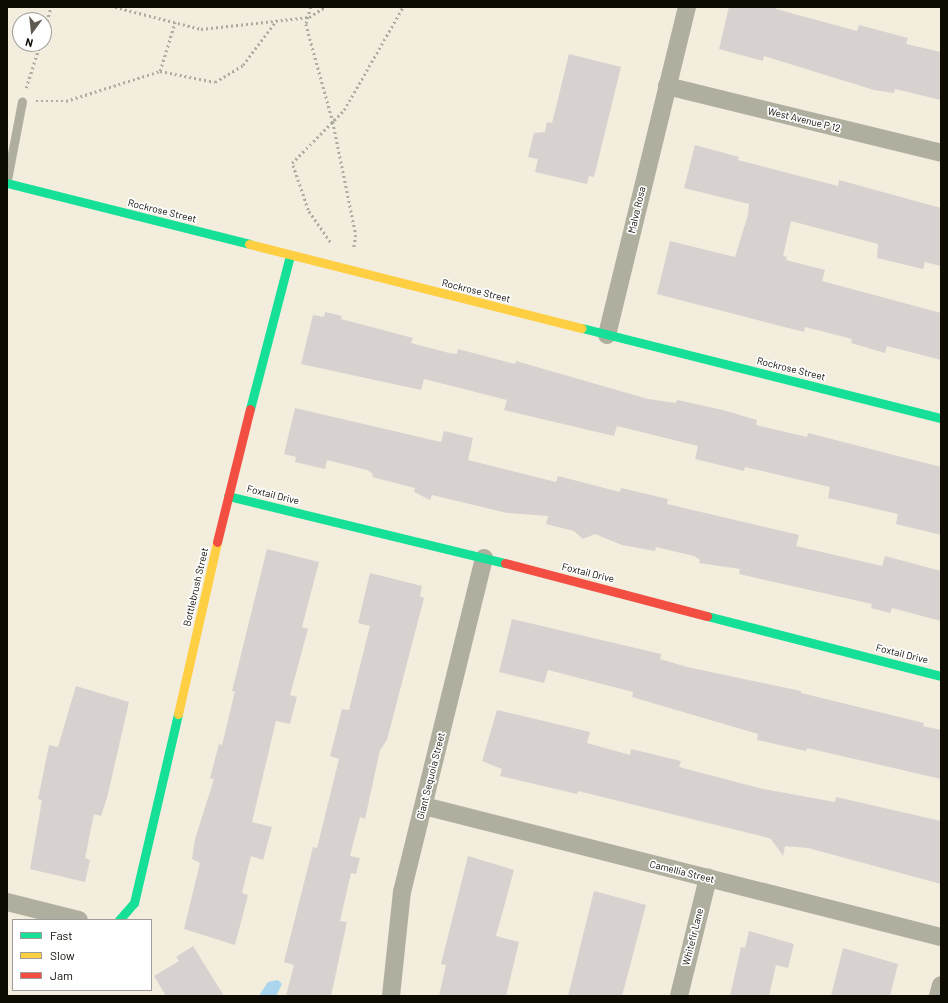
<!DOCTYPE html>
<style>
body{margin:0}
#map{position:relative;width:948px;height:1003px;overflow:hidden;background:#f2eddd;font-family:Barlow,sans-serif}
div>[style]{position:absolute}
.water>*{inset:0;background:#aad5ec}
.building>*{inset:0;background:#d7d2d0}
.path>*{height:2.5px;margin-top:-1.25px;transform-origin:0;background:repeating-linear-gradient(90deg,#aeac9e 0 2px,transparent 0 5px)}
.lane>*{height:9px;margin:-4.5px;padding:0 4.5px;transform-origin:4.5px;border-radius:4.5px;background:#b0af9f}
.street>*{height:18px;margin:-9px;padding:0 9px;transform-origin:9px;border-radius:9px;background:#b0af9f}
.fast>*{height:9px;margin:-4.5px;padding:0 4.5px;transform-origin:4.5px;border-radius:4.5px;background:#16e098}
.slow>*{height:9px;margin:-4.5px;padding:0 4.5px;transform-origin:4.5px;border-radius:4.5px;background:#ffcf43}
.jam>*{height:9px;margin:-4.5px;padding:0 4.5px;transform-origin:4.5px;border-radius:4.5px;background:#f24e42}
span{translate:-50% -50%;white-space:nowrap;text-align:center;line-height:1.15;-webkit-text-stroke:3.5px #fefefe;paint-order:stroke}
.street-label{font-size:10px;color:#0e0b03}
.frame{position:absolute;inset:0;border:8px solid #0e0b03;pointer-events:none}
.legend{position:absolute;left:12px;top:919px;width:140px;height:72px;box-sizing:border-box;background:#fefefe;border:1px solid #9e9d9a;margin:0;padding:5px 7px;list-style:none;font-size:12px;color:#0e0b03}
.legend li{display:flex;align-items:center;gap:8px;height:20px}
.legend b{width:20px;border:1px solid #9e9d9a}
.north{position:absolute;left:12px;top:12px;width:40px;height:40px;box-sizing:border-box;background:#fefefe;border:1px solid #9e9d9a;border-radius:50%;rotate:195deg;font-size:11px;font-weight:700;line-height:16px;text-align:center;color:#0e0b03}
.north::after{content:'';display:block;margin:auto;width:14px;height:18px;background:#5e5a4f;clip-path:polygon(50% 0,100% 100%,50% 72%,0 100%)}
</style>
<div id="map">
<div class="water">
<i style="clip-path:polygon(278px 980px,282px 984px,276px 996px,259px 996px,268px 982px)"></i>
</div>
<div class="building">
<i style="clip-path:polygon(729px 7px,776px 7px,776px 9px,857px 31px,859px 25px,908px 38px,906px 44px,941px 52px,941px 100px,895px 89px,894px 93px,874px 90px,764px 56px,763px 61px,719px 49px)"></i>
<i style="clip-path:polygon(569px 54px,621px 67px,594px 177px,589px 176px,587px 184px,535px 172px,538px 159px,528px 157px,534px 133px,545px 132px,547px 122px,552px 123px)"></i>
<i style="clip-path:polygon(695px 145px,739px 157px,738px 160px,838px 186px,839px 180px,941px 208px,941px 266px,925px 262px,923px 269px,877px 258px,878px 244px,791px 221px,783px 256px,787px 257px,786px 260px,825px 270px,822px 281px,941px 313px,941px 360px,887px 346px,885px 353px,851px 343px,852px 339px,805px 327px,804px 332px,657px 294px,670px 241px,735px 257px,748px 215px,749px 204px,684px 188px)"></i>
<i style="clip-path:polygon(325px 312px,342px 316px,341px 319px,413px 338px,411px 343px,449px 353px,457px 354px,458px 349px,515px 364px,516px 361px,648px 399px,676px 403px,677px 400px,723px 410px,757px 420px,756px 425px,807px 437px,808px 433px,941px 467px,941px 535px,896px 524px,898px 514px,828px 498px,830px 487px,745px 467px,744px 471px,695px 459px,698px 446px,617px 426px,614px 436px,504px 410px,507px 400px,424px 379px,421px 390px,301px 364px,313px 315px,324px 317px)"></i>
<i style="clip-path:polygon(295px 408px,441px 442px,444px 431px,473px 438px,468px 460px,556px 482px,558px 476px,620px 492px,621px 488px,668px 499px,667px 504px,799px 535px,796px 546px,882px 566px,885px 556px,941px 571px,941px 621px,892px 608px,890px 613px,871px 608px,872px 604px,739px 574px,740px 569px,699px 563px,700px 560px,694px 556px,656px 547px,655px 551px,622px 545px,595px 534px,583px 539px,574px 531px,546px 524px,548px 516px,507px 513px,432px 495px,430px 500px,414px 492px,415px 488px,372px 477px,373px 474px,367px 470px,327px 460px,325px 469px,295px 462px,296px 457px,284px 454px)"></i>
<i style="clip-path:polygon(267px 549px,319px 562px,302px 627px,308px 629px,290px 695px,297px 697px,290px 724px,276px 721px,252px 822px,272px 827px,263px 860px,251px 856px,242px 893px,248px 895px,235px 945px,184px 929px,200px 863px,192px 859px,195px 839px,214px 779px,210px 778px,219px 744px,222px 745px,235px 691px,232px 691px)"></i>
<i style="clip-path:polygon(370px 573px,422px 586px,420px 596px,424px 598px,387px 740px,380px 750px,365px 819px,360px 817px,350px 856px,360px 858px,356px 874px,351px 873px,340px 921px,347px 922px,331px 996px,286px 996px,294px 965px,284px 962px,313px 847px,317px 848px,339px 759px,330px 756px,342px 709px,349px 710px,370px 626px,358px 623px)"></i>
<i style="clip-path:polygon(512px 619px,661px 654px,660px 659px,687px 667px,801px 691px,801px 693px,924px 723px,923px 726px,941px 730px,941px 779px,807px 748px,806px 751px,757px 740px,758px 734px,632px 697px,633px 692px,548px 670px,544px 683px,499px 672px)"></i>
<i style="clip-path:polygon(76px 686px,129px 702px,107px 798px,101px 816px,94px 814px,85px 858px,90px 860px,85px 882px,30px 869px,42px 800px,38px 799px,49px 745px,58px 747px)"></i>
<i style="clip-path:polygon(497px 710px,590px 732px,587px 743px,630px 755px,631px 749px,681px 761px,679px 767px,763px 789px,835px 802px,836px 797px,941px 821px,941px 884px,808px 848px,785px 846px,783px 856px,771px 839px,765px 837px,578px 791px,577px 794px,500px 776px,502px 769px,482px 761px)"></i>
<i style="clip-path:polygon(468px 856px,514px 870px,496px 936px,519px 942px,506px 996px,439px 996px,446px 965px,441px 964px)"></i>
<i style="clip-path:polygon(594px 891px,646px 905px,622px 996px,568px 996px)"></i>
<i style="clip-path:polygon(749px 931px,794px 944px,788px 968px,776px 965px,769px 996px,730px 996px,741px 947px,745px 948px)"></i>
<i style="clip-path:polygon(193px 946px,224px 996px,166px 996px,154px 976px,179px 961px,176px 957px)"></i>
<i style="clip-path:polygon(843px 948px,898px 964px,890px 996px,831px 996px)"></i>
</div>
<div class="path">
<i style="left:115px;top:7px;width:89px;rotate:14.3deg"></i>
<i style="left:201px;top:29px;width:109px;rotate:-6.3deg"></i>
<i style="left:309px;top:17px;width:19px;rotate:-32deg"></i>
<i style="left:311px;top:7px;width:18px;rotate:106deg"></i>
<i style="left:306px;top:24px;width:102px;rotate:74.6deg"></i>
<i style="left:333px;top:122px;width:115px;rotate:78.5deg"></i>
<i style="left:356px;top:235px;width:13px;rotate:99deg"></i>
<i style="left:44px;top:31px;width:25px;rotate:-74deg"></i>
<i style="left:160px;top:71px;width:51px;rotate:-73deg"></i>
<i style="left:26px;top:88px;width:46px;rotate:-72.3deg"></i>
<i style="left:36px;top:101px;width:30px"></i>
<i style="left:66px;top:101px;width:99px;rotate:-17.7deg"></i>
<i style="left:160px;top:71px;width:56px;rotate:11.3deg"></i>
<i style="left:215px;top:82px;width:33px;rotate:-31deg"></i>
<i style="left:243px;top:65px;width:55px;rotate:-53.1deg"></i>
<i style="left:330px;top:242px;width:39px;rotate:-125deg"></i>
<i style="left:308px;top:210px;width:50px;rotate:-108.8deg"></i>
<i style="left:292px;top:163px;width:74px;rotate:-45.5deg"></i>
<i style="left:344px;top:110px;width:119px;rotate:-60.2deg"></i>
</div>
<div class="lane">
<i style="left:7px;top:180px;width:80px;rotate:-79.2deg"></i>
</div>
<div class="street">
<i style="left:667px;top:86px;width:282px;rotate:13.7deg"></i>
<i style="left:607px;top:335px;width:338px;rotate:-76.3deg"></i>
<i style="left:424px;top:806px;width:533px;rotate:14.22deg"></i>
<i style="left:7px;top:902px;width:74px;rotate:14deg"></i>
<i style="left:391px;top:996px;width:105px;rotate:-84deg"></i>
<i style="left:402px;top:892px;width:344px;rotate:-76.2deg"></i>
<i style="left:679px;top:996px;width:122px;rotate:-76.2deg"></i>
<i style="left:938px;top:996px;width:11px;rotate:-75deg"></i>
</div>
<div class="fast">
<i style="left:7px;top:183px;width:250px;rotate:14.1deg"></i>
<i style="left:582px;top:328px;width:370px;rotate:14.1deg"></i>
<i style="left:250px;top:409px;width:159px;rotate:-75.4deg"></i>
<i style="left:228px;top:496px;width:285px;rotate:13.6deg"></i>
<i style="left:707px;top:616px;width:242px;rotate:14.4deg"></i>
<i style="left:119px;top:920px;width:23px;rotate:-49deg"></i>
<i style="left:134px;top:903px;width:194px;rotate:-76.9deg"></i>
</div>
<div class="slow">
<i style="left:249px;top:244px;width:343px;rotate:14.2deg"></i>
<i style="left:178px;top:714px;width:176px;rotate:-77.2deg"></i>
</div>
<div class="jam">
<i style="left:217px;top:542px;width:137px;rotate:-76.1deg"></i>
<i style="left:505px;top:563px;width:209px;rotate:14.7deg"></i>
</div>
<div class="street-label">
<span style="left:804px;top:120px;rotate:14deg">West Avenue P 12</span>
<span style="left:637px;top:210px;rotate:-77deg">Malva Rosa</span>
<span style="left:162px;top:211px;rotate:14deg">Rockrose Street</span>
<span style="left:476px;top:291px;rotate:14deg">Rockrose Street</span>
<span style="left:791px;top:369px;rotate:14deg">Rockrose Street</span>
<span style="left:273px;top:495px;rotate:14deg">Foxtail Drive</span>
<span style="left:588px;top:573px;rotate:14deg">Foxtail Drive</span>
<span style="left:196px;top:587px;rotate:-77deg">Bottlebrush Street</span>
<span style="left:902px;top:654px;rotate:14deg">Foxtail Drive</span>
<span style="left:431px;top:776px;rotate:-76deg">Giant Sequoia Street</span>
<span style="left:682px;top:872px;rotate:14deg">Camellia Street</span>
<span style="left:693px;top:937px;rotate:-76deg">Whitefir Lane</span>
</div>
<div class="frame"></div>
<ul class="legend">
<li><b style="height:5px;background:#16e098"></b>Fast</li>
<li><b style="height:5px;background:#ffcf43"></b>Slow</li>
<li><b style="height:5px;background:#f24e42"></b>Jam</li>
</ul>
<div class="north">N</div>
</div>
